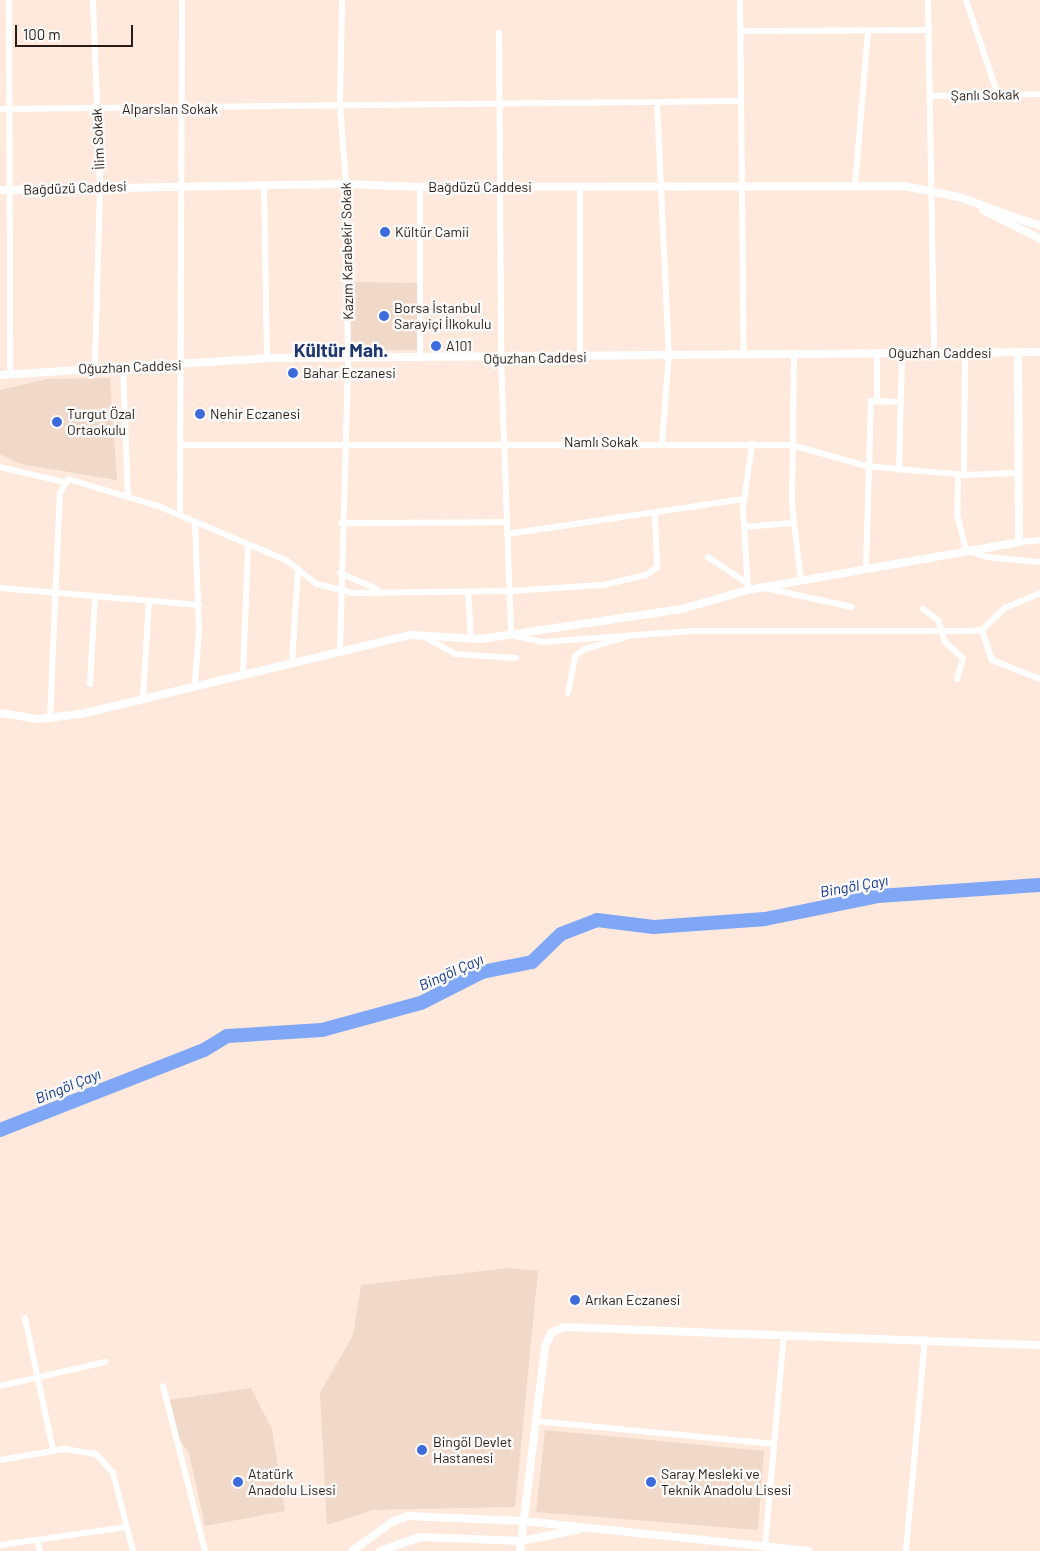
<!DOCTYPE html>
<meta charset="utf-8">
<style>
body{margin:0}
#map{position:relative;width:1040px;height:1551px;overflow:hidden;background:#fee9dc;font-family:Barlow,sans-serif}
div>[style]{position:absolute}
.built>*{inset:0;background:#f1d9c9}
.river>*{height:14px;margin:-7px;padding:0 7px;transform-origin:7px;border-radius:7px;background:#80a6f6}
.minor>*{height:6px;margin:-3px;padding:0 3px;transform-origin:3px;border-radius:3px;background:#fff}
.tertiary>*{height:8px;margin:-4px;padding:0 4px;transform-origin:4px;border-radius:4px;background:#fff}
.dots>*{width:14px;height:14px;translate:-50% -50%;box-sizing:border-box;border:2px solid #fbfbfb;border-radius:50%}
span{translate:-50% -50%;white-space:nowrap;text-align:center;line-height:1.15;-webkit-text-stroke:5px #fbfbfb;paint-order:stroke}
.street-label{font-size:14px;color:#281c14}
.poi-label{font-size:14px;color:#281c14}
.left{translate:0 -50%;text-align:left}
.water-label{font-size:15px;color:#13348e;font-style:italic}
.district-label{font-size:19px;color:#1f376e;font-weight:700}
.scale{position:absolute;left:15px;top:25px;width:118px;height:22px;box-sizing:border-box;border:2px solid #281c14;border-top:0;padding-left:6px;font-size:15px;line-height:18px;white-space:nowrap;color:#281c14;-webkit-text-stroke:4px #fbfbfb;paint-order:stroke}
</style>
<div id="map">
<div class="built">
<i style="clip-path:polygon(350px 282px,417px 283px,417px 350px,350px 350px)"></i>
<i style="clip-path:polygon(110px 378px,117px 480px,21px 464px,0 454px,0 390px,47px 379px)"></i>
<i style="clip-path:polygon(508px 1268px,538px 1271px,515px 1507px,373px 1510px,327px 1525px,320px 1393px,353px 1335px,361px 1285px)"></i>
<i style="clip-path:polygon(251px 1388px,272px 1429px,285px 1511px,205px 1526px,189px 1453px,179px 1439px,169px 1400px)"></i>
<i style="clip-path:polygon(545px 1430px,764px 1451px,758px 1530px,536px 1512px)"></i>
</div>
<div class="river">
<i style="left:0;top:1130px;width:219px;rotate:-21.4deg"></i>
<i style="left:204px;top:1050px;width:27px;rotate:-31deg"></i>
<i style="left:227px;top:1036px;width:95px;rotate:-3.6deg"></i>
<i style="left:322px;top:1030px;width:103px;rotate:-15.3deg"></i>
<i style="left:421px;top:1003px;width:68px;rotate:-26.9deg"></i>
<i style="left:482px;top:972px;width:51px;rotate:-11.3deg"></i>
<i style="left:532px;top:962px;width:40px;rotate:-44deg"></i>
<i style="left:561px;top:934px;width:39px;rotate:-21deg"></i>
<i style="left:597px;top:920px;width:57px;rotate:7deg"></i>
<i style="left:654px;top:927px;width:111px;rotate:-4.1deg"></i>
<i style="left:765px;top:919px;width:115px;rotate:-11.5deg"></i>
<i style="left:878px;top:896px;width:162px;rotate:-3.9deg"></i>
</div>
<div class="minor">
<i style="left:9px;top:0;width:375px;rotate:89.8deg"></i>
<i style="left:93px;top:0;width:185px;rotate:87.8deg"></i>
<i style="left:100px;top:185px;width:183px;rotate:91.6deg"></i>
<i style="left:740px;top:0;width:356px;rotate:89.4deg"></i>
<i style="left:928px;top:0;width:352px;rotate:89deg"></i>
<i style="left:966px;top:0;width:100px;rotate:71.4deg"></i>
<i style="left:740px;top:31px;width:188px;rotate:-0.3deg"></i>
<i style="left:499px;top:33px;width:325px;rotate:89.6deg"></i>
<i style="left:501px;top:358px;width:277px;rotate:87.9deg"></i>
<i style="left:511px;top:635px;width:32px;rotate:13deg"></i>
<i style="left:542px;top:642px;width:151px;rotate:-4.2deg"></i>
<i style="left:693px;top:631px;width:275px"></i>
<i style="left:968px;top:631px;width:14px;rotate:-4deg"></i>
<i style="left:982px;top:630px;width:32px;rotate:-44deg"></i>
<i style="left:1005px;top:608px;width:38px;rotate:-23deg"></i>
<i style="left:929px;top:96px;width:111px;rotate:-1deg"></i>
<i style="left:657px;top:103px;width:251px;rotate:87.3deg"></i>
<i style="left:669px;top:354px;width:88px;rotate:94.5deg"></i>
<i style="left:0;top:109px;width:740px;rotate:-0.62deg"></i>
<i style="left:264px;top:186px;width:172px;rotate:89deg"></i>
<i style="left:580px;top:186px;width:172px;rotate:90deg"></i>
<i style="left:855px;top:186px;width:156px;rotate:-85.2deg"></i>
<i style="left:420px;top:187px;width:172px;rotate:90deg"></i>
<i style="left:794px;top:355px;width:150px;rotate:90.8deg"></i>
<i style="left:792px;top:505px;width:76px;rotate:83.2deg"></i>
<i style="left:123px;top:367px;width:130px;rotate:87.8deg"></i>
<i style="left:877px;top:402px;width:49px;rotate:-90deg"></i>
<i style="left:181px;top:445px;width:611px"></i>
<i style="left:792px;top:445px;width:77px;rotate:15.8deg"></i>
<i style="left:866px;top:466px;width:98px;rotate:5.2deg"></i>
<i style="left:964px;top:475px;width:53px;rotate:-2.2deg"></i>
<i style="left:0;top:467px;width:66px;rotate:13.2deg"></i>
<i style="left:899px;top:470px;width:116px;rotate:-88.5deg"></i>
<i style="left:958px;top:475px;width:39px;rotate:91deg"></i>
<i style="left:957px;top:514px;width:37px;rotate:76deg"></i>
<i style="left:966px;top:550px;width:22px;rotate:18deg"></i>
<i style="left:987px;top:557px;width:53px;rotate:5.4deg"></i>
<i style="left:964px;top:475px;width:122px;rotate:-89.5deg"></i>
<i style="left:180px;top:515px;width:515px;rotate:-89.78deg"></i>
<i style="left:341px;top:523px;width:165px;rotate:-0.3deg"></i>
<i style="left:744px;top:527px;width:49px;rotate:-4.7deg"></i>
<i style="left:507px;top:534px;width:239px;rotate:-8.4deg"></i>
<i style="left:1019px;top:542px;width:21px;rotate:-5deg"></i>
<i style="left:708px;top:557px;width:47px;rotate:33.7deg"></i>
<i style="left:866px;top:567px;width:166px;rotate:-88.3deg"></i>
<i style="left:871px;top:401px;width:29px;rotate:2deg"></i>
<i style="left:340px;top:573px;width:40px;rotate:23.4deg"></i>
<i style="left:0;top:588px;width:200px;rotate:4.9deg"></i>
<i style="left:765px;top:588px;width:89px;rotate:12.3deg"></i>
<i style="left:748px;top:590px;width:82px;rotate:-93.5deg"></i>
<i style="left:743px;top:508px;width:65px;rotate:-82deg"></i>
<i style="left:468px;top:591px;width:49px;rotate:86.5deg"></i>
<i style="left:923px;top:609px;width:19px;rotate:36deg"></i>
<i style="left:938px;top:620px;width:23px;rotate:72deg"></i>
<i style="left:945px;top:642px;width:24px;rotate:42deg"></i>
<i style="left:963px;top:658px;width:22px;rotate:106deg"></i>
<i style="left:982px;top:630px;width:32px;rotate:72deg"></i>
<i style="left:992px;top:660px;width:52px;rotate:21.6deg"></i>
<i style="left:421px;top:635px;width:39px;rotate:29deg"></i>
<i style="left:455px;top:654px;width:61px;rotate:3.8deg"></i>
<i style="left:340px;top:651px;width:291px;rotate:-88.4deg"></i>
<i style="left:348px;top:360px;width:176px;rotate:-90.7deg"></i>
<i style="left:346px;top:184px;width:78px;rotate:-94.4deg"></i>
<i style="left:340px;top:106px;width:106px;rotate:-88.9deg"></i>
<i style="left:292px;top:662px;width:92px;rotate:-86.3deg"></i>
<i style="left:243px;top:673px;width:127px;rotate:-87.7deg"></i>
<i style="left:195px;top:683px;width:53px;rotate:-85.7deg"></i>
<i style="left:199px;top:630px;width:109px;rotate:-92.1deg"></i>
<i style="left:90px;top:684px;width:87px;rotate:-86.7deg"></i>
<i style="left:568px;top:693px;width:38px;rotate:-79deg"></i>
<i style="left:575px;top:656px;width:12px;rotate:-35deg"></i>
<i style="left:585px;top:649px;width:43px;rotate:-16.3deg"></i>
<i style="left:143px;top:697px;width:96px;rotate:-86.4deg"></i>
<i style="left:50px;top:718px;width:225px;rotate:-87.5deg"></i>
<i style="left:60px;top:493px;width:16px;rotate:-60deg"></i>
<i style="left:68px;top:479px;width:94px;rotate:16.7deg"></i>
<i style="left:158px;top:506px;width:139px;rotate:22.9deg"></i>
<i style="left:286px;top:560px;width:39px;rotate:38deg"></i>
<i style="left:317px;top:584px;width:36px;rotate:14deg"></i>
<i style="left:352px;top:593px;width:157px;rotate:-0.7deg"></i>
<i style="left:509px;top:591px;width:94px;rotate:-3.7deg"></i>
<i style="left:603px;top:585px;width:44px;rotate:-13.1deg"></i>
<i style="left:646px;top:575px;width:14px;rotate:-36deg"></i>
<i style="left:657px;top:567px;width:54px;rotate:-92.1deg"></i>
<i style="left:25px;top:1318px;width:135px;rotate:78deg"></i>
<i style="left:0;top:1386px;width:108px;rotate:-12.9deg"></i>
<i style="left:163px;top:1386px;width:170px;rotate:75.7deg"></i>
<i style="left:536px;top:1421px;width:239px;rotate:5.5deg"></i>
<i style="left:0;top:1460px;width:65px;rotate:-9.8deg"></i>
<i style="left:64px;top:1449px;width:32px;rotate:9deg"></i>
<i style="left:96px;top:1454px;width:25px;rotate:48deg"></i>
<i style="left:113px;top:1473px;width:81px;rotate:75.6deg"></i>
<i style="left:37px;top:1540px;width:11px;rotate:75deg"></i>
<i style="left:0;top:1545px;width:128px;rotate:-8.1deg"></i>
<i style="left:765px;top:1546px;width:213px;rotate:-84.9deg"></i>
<i style="left:906px;top:1551px;width:213px;rotate:-84.9deg"></i>
</div>
<div class="tertiary">
<i style="left:0;top:190px;width:346px;rotate:-1deg"></i>
<i style="left:346px;top:184px;width:74px;rotate:2.3deg"></i>
<i style="left:420px;top:187px;width:484px;rotate:-0.1deg"></i>
<i style="left:904px;top:186px;width:56px;rotate:11.3deg"></i>
<i style="left:959px;top:197px;width:86px;rotate:19.7deg"></i>
<i style="left:983px;top:210px;width:64px;rotate:27deg"></i>
<i style="left:0;top:375px;width:268px;rotate:-3.6deg"></i>
<i style="left:267px;top:358px;width:773px;rotate:-0.44deg"></i>
<i style="left:0;top:713px;width:39px;rotate:9deg"></i>
<i style="left:39px;top:719px;width:42px;rotate:-6.8deg"></i>
<i style="left:81px;top:714px;width:338px;rotate:-13.5deg"></i>
<i style="left:410px;top:635px;width:71px;rotate:3.2deg"></i>
<i style="left:481px;top:639px;width:203px;rotate:-8.5deg"></i>
<i style="left:682px;top:609px;width:69px;rotate:-16.1deg"></i>
<i style="left:748px;top:590px;width:275px;rotate:-10deg"></i>
<i style="left:1019px;top:542px;width:190px;rotate:-90.3deg"></i>
<i style="left:352px;top:1551px;width:49px;rotate:-35.9deg"></i>
<i style="left:392px;top:1522px;width:17px;rotate:-21deg"></i>
<i style="left:408px;top:1516px;width:115px;rotate:2.5deg"></i>
<i style="left:523px;top:1521px;width:287px;rotate:6deg"></i>
<i style="left:380px;top:1551px;width:42px;rotate:-19.3deg"></i>
<i style="left:420px;top:1537px;width:101px;rotate:2.3deg"></i>
<i style="left:521px;top:1541px;width:61px;rotate:-11.3deg"></i>
<i style="left:520px;top:1551px;width:206px;rotate:-83deg"></i>
<i style="left:545px;top:1347px;width:15px;rotate:-67deg"></i>
<i style="left:551px;top:1333px;width:14px;rotate:-25deg"></i>
<i style="left:564px;top:1327px;width:476px;rotate:2.2deg"></i>
</div>
<div class="dots">
<i style="left:385px;top:232px;background:#3d6bdc"></i>
<i style="left:384px;top:316px;background:#3d6bdc"></i>
<i style="left:436px;top:346px;background:#3d6bdc"></i>
<i style="left:293px;top:373px;background:#3d6bdc"></i>
<i style="left:200px;top:414px;background:#3d6bdc"></i>
<i style="left:57px;top:422px;background:#3d6bdc"></i>
<i style="left:575px;top:1300px;background:#3d6bdc"></i>
<i style="left:422px;top:1450px;background:#3d6bdc"></i>
<i style="left:238px;top:1482px;background:#3d6bdc"></i>
<i style="left:651px;top:1482px;background:#3d6bdc"></i>
</div>
<div class="street-label">
<span style="left:985px;top:95px;rotate:-1deg">Şanlı Sokak</span>
<span style="left:170px;top:109px">Alparslan Sokak</span>
<span style="left:98px;top:139px;rotate:-93deg">İlim Sokak</span>
<span style="left:480px;top:187px">Bağdüzü Caddesi</span>
<span style="left:75px;top:188px;rotate:-2deg">Bağdüzü Caddesi</span>
<span style="left:347px;top:251px;rotate:-91deg">Kazım Karabekir Sokak</span>
<span style="left:940px;top:353px">Oğuzhan Caddesi</span>
<span style="left:535px;top:358px;rotate:-1deg">Oğuzhan Caddesi</span>
<span style="left:130px;top:367px;rotate:-2deg">Oğuzhan Caddesi</span>
<span style="left:601px;top:442px">Namlı Sokak</span>
</div>
<div class="poi-label">
<span class="left" style="left:395px;top:232px">Kültür Camii</span>
<span class="left" style="left:394px;top:316px">Borsa İstanbul<br>Sarayiçi İlkokulu</span>
<span class="left" style="left:446px;top:346px">A101</span>
<span class="left" style="left:303px;top:373px">Bahar Eczanesi</span>
<span class="left" style="left:67px;top:422px">Turgut Özal<br>Ortaokulu</span>
<span class="left" style="left:210px;top:414px">Nehir Eczanesi</span>
<span class="left" style="left:585px;top:1300px">Arıkan Eczanesi</span>
<span class="left" style="left:433px;top:1450px">Bingöl Devlet<br>Hastanesi</span>
<span class="left" style="left:248px;top:1482px">Atatürk<br>Anadolu Lisesi</span>
<span class="left" style="left:661px;top:1482px">Saray Mesleki ve<br>Teknik Anadolu Lisesi</span>
</div>
<div class="water-label">
<span style="left:854px;top:886px;rotate:-10deg">Bingöl Çayı</span>
<span style="left:451px;top:972px;rotate:-24deg">Bingöl Çayı</span>
<span style="left:68px;top:1086px;rotate:-22deg">Bingöl Çayı</span>
</div>
<div class="district-label">
<span style="left:341px;top:350px">Kültür Mah.</span>
</div>
<div class="scale">100 m</div>
</div>
